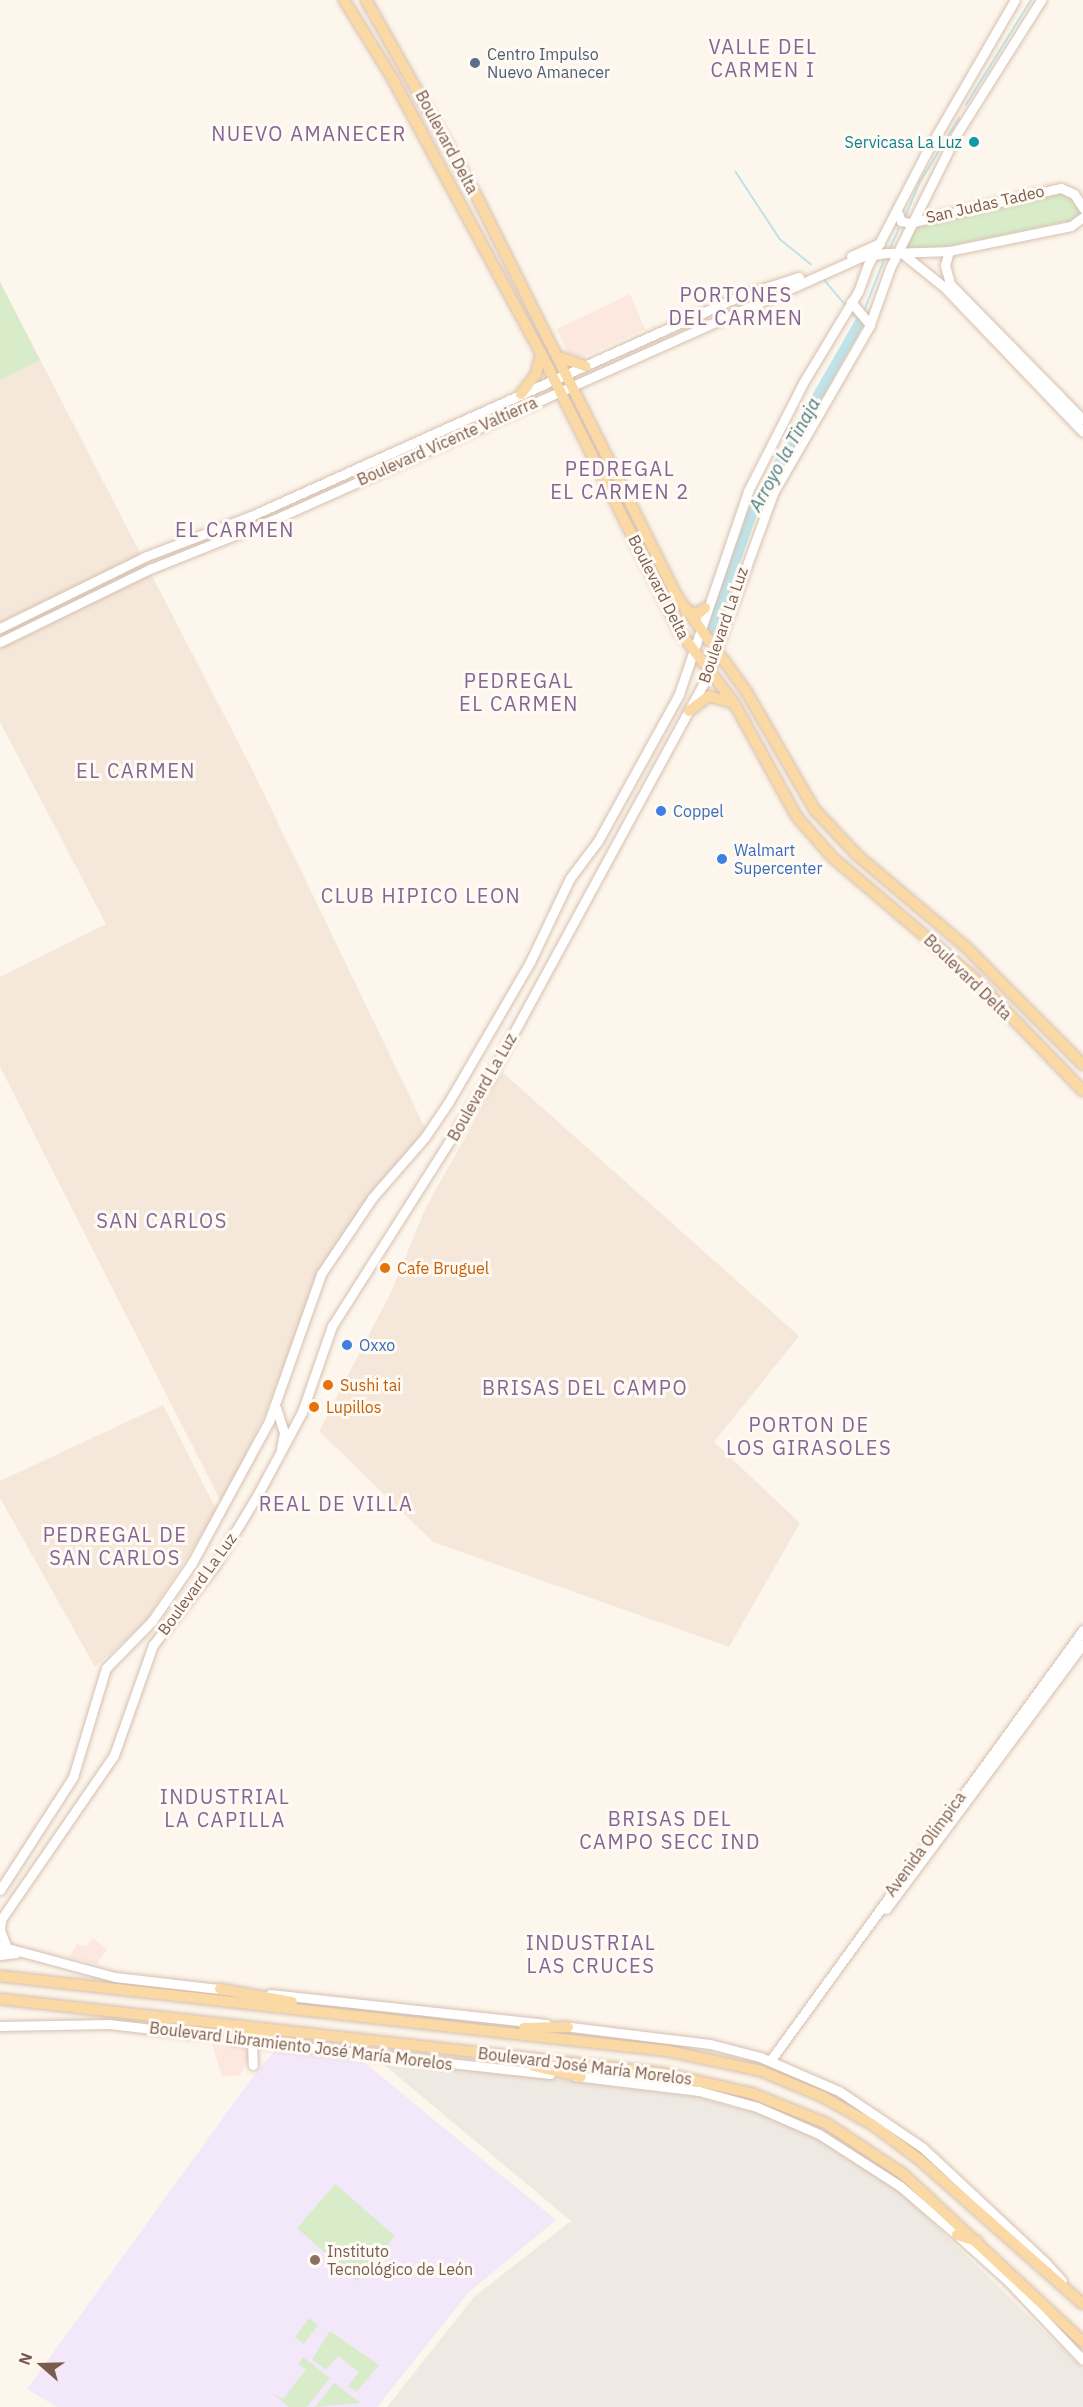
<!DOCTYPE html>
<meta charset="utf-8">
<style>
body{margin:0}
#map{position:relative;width:1083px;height:2407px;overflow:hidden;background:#fdf6ec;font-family:"IBM Plex Sans",sans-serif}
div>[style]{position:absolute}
.residential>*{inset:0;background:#f5e8da}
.commercial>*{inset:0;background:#fde8e0}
.industrial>*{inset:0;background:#efe9e4}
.education>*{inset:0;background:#f3e8fa}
.green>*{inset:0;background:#d8ecc9}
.stream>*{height:1.5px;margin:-0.75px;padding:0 0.75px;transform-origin:0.75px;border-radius:0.75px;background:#bfe3e8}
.river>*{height:10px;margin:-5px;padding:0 5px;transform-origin:5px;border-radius:5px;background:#bfe3e8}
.roads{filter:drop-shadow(0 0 2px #d6c0b0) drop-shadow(0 0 2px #d6c0b0)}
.secondary>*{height:9px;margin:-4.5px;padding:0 4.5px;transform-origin:4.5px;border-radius:4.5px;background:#fff}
.primary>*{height:10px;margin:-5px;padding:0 5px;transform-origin:5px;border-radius:5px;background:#fbd9a5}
.dots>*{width:16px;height:16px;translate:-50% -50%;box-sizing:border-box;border:3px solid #fffaf3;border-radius:50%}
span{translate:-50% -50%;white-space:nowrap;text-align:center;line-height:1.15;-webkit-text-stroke:6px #fffaf3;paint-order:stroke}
.service-label{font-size:16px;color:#4e5e75}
.left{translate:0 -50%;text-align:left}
.street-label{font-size:16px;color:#7a5c4d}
.culture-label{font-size:16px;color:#0d838f}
.right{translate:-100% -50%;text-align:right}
.shop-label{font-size:16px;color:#366cbe}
.food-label{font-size:16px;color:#c56008}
.education-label{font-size:16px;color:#785e54}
.water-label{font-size:18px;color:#437c86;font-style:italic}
.quarter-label{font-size:20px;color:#846695;letter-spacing:1.5px}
.north{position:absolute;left:12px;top:2335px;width:60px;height:60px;-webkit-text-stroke:4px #fffaf3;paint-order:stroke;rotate:290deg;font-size:16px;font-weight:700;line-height:24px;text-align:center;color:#7a5c4d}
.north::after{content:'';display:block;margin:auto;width:21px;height:27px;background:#7a5c4d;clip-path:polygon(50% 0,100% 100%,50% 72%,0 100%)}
</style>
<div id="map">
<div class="residential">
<i style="clip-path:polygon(0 282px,252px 769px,427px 1132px,369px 1199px,301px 1323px,265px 1414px,222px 1504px,0 1067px,0 977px,106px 924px,0 722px)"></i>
<i style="clip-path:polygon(502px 1072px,799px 1336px,714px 1442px,800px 1523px,729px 1647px,433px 1542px,319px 1431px,391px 1292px,426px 1207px)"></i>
<i style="clip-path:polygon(163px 1405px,217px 1511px,146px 1621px,95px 1667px,0 1498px,0 1481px)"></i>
</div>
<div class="commercial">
<i style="clip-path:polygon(630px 294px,645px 329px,583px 357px,568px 354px,557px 329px)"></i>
<i style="clip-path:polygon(93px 1938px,107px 1949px,97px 1964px,69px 1957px,77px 1944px,86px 1946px)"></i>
<i style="clip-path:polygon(212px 2043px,248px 2047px,252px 2053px,240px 2075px,222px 2077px)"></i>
</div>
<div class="industrial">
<i style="clip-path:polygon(376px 2058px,693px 2096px,808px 2127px,897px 2188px,1083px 2369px,1083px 2407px,387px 2407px,474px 2297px,571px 2221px)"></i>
</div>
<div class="education">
<i style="clip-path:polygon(275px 2051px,365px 2063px,556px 2220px,469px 2292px,377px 2407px,57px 2407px,27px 2389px,259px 2068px)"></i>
</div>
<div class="green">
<i style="clip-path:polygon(1060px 190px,1070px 194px,1079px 206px,1081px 214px,1070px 221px,946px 247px,902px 250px,916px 222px)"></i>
<i style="clip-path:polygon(0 282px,40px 360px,0 380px)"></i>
<i style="clip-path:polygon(335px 2184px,395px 2236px,357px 2281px,297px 2228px)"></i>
<i style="clip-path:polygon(309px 2318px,318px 2325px,304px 2344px,295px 2337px)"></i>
<i style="clip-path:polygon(330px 2331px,379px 2365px,357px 2392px,348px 2386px,359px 2372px,338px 2356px,326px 2370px,312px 2359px)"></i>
<i style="clip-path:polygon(303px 2357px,330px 2378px,307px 2407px,289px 2407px,272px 2393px,283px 2399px,306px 2369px,298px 2364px)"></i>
<i style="clip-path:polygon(334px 2383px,361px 2403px,315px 2407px)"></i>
</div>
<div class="stream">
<i style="left:966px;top:105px;width:123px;rotate:-58.2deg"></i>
<i style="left:736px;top:172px;width:80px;rotate:56.7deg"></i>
<i style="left:780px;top:239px;width:40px;rotate:39deg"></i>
<i style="left:905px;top:217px;width:38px;rotate:-67deg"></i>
<i style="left:920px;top:182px;width:75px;rotate:-58.6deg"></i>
<i style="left:890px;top:248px;width:21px;rotate:-65deg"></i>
<i style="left:823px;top:278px;width:34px;rotate:50deg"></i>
<i style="left:864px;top:311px;width:55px;rotate:-68.6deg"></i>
<i style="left:853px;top:314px;width:9px;rotate:41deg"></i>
</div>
<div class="river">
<i style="left:711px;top:630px;width:133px;rotate:-70.6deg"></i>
<i style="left:755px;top:505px;width:211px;rotate:-60.2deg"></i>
</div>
<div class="roads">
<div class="secondary">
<i style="left:897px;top:211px;width:11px;rotate:68deg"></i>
<i style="left:901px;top:221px;width:8px;rotate:14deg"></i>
<i style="left:909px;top:223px;width:156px;rotate:-13deg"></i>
<i style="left:1061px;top:188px;width:14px;rotate:25deg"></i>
<i style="left:1074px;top:194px;width:17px;rotate:57deg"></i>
<i style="left:1083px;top:217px;width:15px;rotate:143deg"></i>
<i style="left:1071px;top:226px;width:125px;rotate:168.4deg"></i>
<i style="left:949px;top:251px;width:15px;rotate:106deg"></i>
<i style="left:945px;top:265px;width:20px;rotate:75deg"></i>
<i style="left:950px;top:284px;width:190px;rotate:45.6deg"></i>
<i style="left:903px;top:254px;width:51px;rotate:38.7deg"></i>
<i style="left:943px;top:286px;width:202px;rotate:46.2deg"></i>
<i style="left:851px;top:256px;width:32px;rotate:-24deg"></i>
<i style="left:851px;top:302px;width:30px;rotate:50deg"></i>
<i style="left:0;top:628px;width:161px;rotate:-26.2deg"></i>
<i style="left:144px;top:557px;width:115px;rotate:-21deg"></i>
<i style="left:251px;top:516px;width:536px;rotate:-24.22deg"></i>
<i style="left:740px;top:296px;width:62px;rotate:-17.9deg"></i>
<i style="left:0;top:642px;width:167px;rotate:-26deg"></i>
<i style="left:150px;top:569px;width:135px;rotate:-21.8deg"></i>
<i style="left:275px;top:519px;width:642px;rotate:-24.09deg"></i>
<i style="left:861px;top:257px;width:25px;rotate:-9deg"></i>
<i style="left:886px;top:253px;width:63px;rotate:-1.8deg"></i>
<i style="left:276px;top:1408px;width:26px;rotate:72deg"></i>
<i style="left:284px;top:1433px;width:15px;rotate:101deg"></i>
<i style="left:0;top:1890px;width:135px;rotate:-57.1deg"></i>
<i style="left:73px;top:1777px;width:114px;rotate:-73.2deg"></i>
<i style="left:106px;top:1668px;width:66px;rotate:-45.6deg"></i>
<i style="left:152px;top:1621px;width:70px;rotate:-55.4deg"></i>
<i style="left:192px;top:1563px;width:162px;rotate:-61.5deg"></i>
<i style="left:269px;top:1421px;width:156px;rotate:-70.5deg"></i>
<i style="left:321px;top:1274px;width:92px;rotate:-56.1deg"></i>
<i style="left:372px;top:1198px;width:81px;rotate:-49deg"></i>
<i style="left:425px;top:1137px;width:41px;rotate:-55.9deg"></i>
<i style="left:448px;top:1103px;width:163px;rotate:-59.8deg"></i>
<i style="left:530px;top:962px;width:93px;rotate:-64.5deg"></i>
<i style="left:570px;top:878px;width:46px;rotate:-52.9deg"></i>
<i style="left:598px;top:841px;width:168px;rotate:-61.1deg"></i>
<i style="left:679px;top:694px;width:214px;rotate:-71.2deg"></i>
<i style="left:748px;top:491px;width:121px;rotate:-63deg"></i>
<i style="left:803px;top:383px;width:106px;rotate:-58.9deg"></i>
<i style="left:858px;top:292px;width:29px;rotate:-70deg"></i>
<i style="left:868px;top:265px;width:124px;rotate:-62.6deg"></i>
<i style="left:925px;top:155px;width:179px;rotate:-59.9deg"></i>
<i style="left:886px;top:1909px;width:330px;rotate:-53.4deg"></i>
<i style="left:1px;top:1919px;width:11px;rotate:95deg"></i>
<i style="left:0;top:1930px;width:19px;rotate:69deg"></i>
<i style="left:0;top:1921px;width:201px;rotate:-55.5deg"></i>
<i style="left:114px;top:1755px;width:117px;rotate:-70.5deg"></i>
<i style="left:153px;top:1645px;width:101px;rotate:-52.2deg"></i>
<i style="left:215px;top:1565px;width:83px;rotate:-58.8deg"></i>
<i style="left:258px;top:1494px;width:93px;rotate:-61.8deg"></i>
<i style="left:302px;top:1412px;width:91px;rotate:-70.8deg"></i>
<i style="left:332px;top:1326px;width:289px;rotate:-57.6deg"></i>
<i style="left:487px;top:1082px;width:454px;rotate:-61.5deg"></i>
<i style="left:704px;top:683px;width:202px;rotate:-70deg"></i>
<i style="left:773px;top:493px;width:192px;rotate:-60deg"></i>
<i style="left:869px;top:327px;width:63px;rotate:-70.4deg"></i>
<i style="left:890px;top:268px;width:148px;rotate:-63.6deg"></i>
<i style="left:956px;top:135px;width:160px;rotate:-57.8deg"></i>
<i style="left:0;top:1946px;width:119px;rotate:15.1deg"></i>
<i style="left:115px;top:1977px;width:113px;rotate:6.6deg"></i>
<i style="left:0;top:1955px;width:16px;rotate:-7deg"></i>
<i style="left:270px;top:1994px;width:278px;rotate:6.2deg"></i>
<i style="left:0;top:2026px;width:109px;rotate:-1.1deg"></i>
<i style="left:109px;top:2024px;width:87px;rotate:6.6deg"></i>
<i style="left:563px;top:2026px;width:148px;rotate:7deg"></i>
<i style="left:710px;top:2044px;width:52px;rotate:14.6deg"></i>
<i style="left:760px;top:2057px;width:86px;rotate:23.3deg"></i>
<i style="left:839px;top:2091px;width:100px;rotate:34deg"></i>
<i style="left:922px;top:2147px;width:168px;rotate:43.1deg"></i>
<i style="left:1045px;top:2262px;width:25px;rotate:48deg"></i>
<i style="left:232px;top:2039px;width:320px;rotate:6.3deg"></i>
<i style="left:252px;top:2042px;width:23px;rotate:88deg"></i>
<i style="left:770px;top:2061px;width:533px;rotate:-54.01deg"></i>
<i style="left:575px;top:2076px;width:125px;rotate:6.9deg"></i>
<i style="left:699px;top:2091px;width:60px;rotate:15.4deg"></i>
<i style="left:757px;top:2107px;width:68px;rotate:23.5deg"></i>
<i style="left:819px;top:2134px;width:96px;rotate:32.7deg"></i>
<i style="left:900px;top:2186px;width:75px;rotate:40.7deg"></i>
<i style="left:957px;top:2235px;width:69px;rotate:42deg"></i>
<i style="left:1008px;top:2281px;width:109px;rotate:46.5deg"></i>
</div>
<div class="primary">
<i style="left:344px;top:0;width:89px;rotate:58.3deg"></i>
<i style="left:391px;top:76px;width:315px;rotate:61.6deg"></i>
<i style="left:541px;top:353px;width:312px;rotate:63.5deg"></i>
<i style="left:680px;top:632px;width:89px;rotate:52.7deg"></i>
<i style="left:734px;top:703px;width:130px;rotate:61.1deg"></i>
<i style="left:797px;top:817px;width:53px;rotate:48.8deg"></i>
<i style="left:832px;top:857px;width:185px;rotate:40.4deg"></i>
<i style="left:973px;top:977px;width:158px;rotate:46deg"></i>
<i style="left:366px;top:0;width:224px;rotate:60.6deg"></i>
<i style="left:476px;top:195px;width:447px;rotate:63.4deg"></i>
<i style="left:676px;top:595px;width:119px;rotate:53.9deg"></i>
<i style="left:746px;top:691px;width:136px;rotate:60deg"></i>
<i style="left:814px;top:809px;width:63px;rotate:46.9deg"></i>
<i style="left:857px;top:855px;width:143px;rotate:40.2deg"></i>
<i style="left:966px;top:947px;width:166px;rotate:45.2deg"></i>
<i style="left:559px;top:357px;width:28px;rotate:19deg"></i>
<i style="left:521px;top:394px;width:25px;rotate:-53deg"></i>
<i style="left:536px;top:374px;width:21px;rotate:-76deg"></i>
<i style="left:686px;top:612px;width:13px;rotate:4deg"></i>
<i style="left:699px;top:613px;width:8px;rotate:-40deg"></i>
<i style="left:689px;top:711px;width:25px;rotate:-37deg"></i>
<i style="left:709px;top:696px;width:25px;rotate:16deg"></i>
<i style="left:0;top:1976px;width:672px;rotate:6.41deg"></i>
<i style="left:668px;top:2051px;width:95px;rotate:12.1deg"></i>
<i style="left:761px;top:2071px;width:67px;rotate:22.8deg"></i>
<i style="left:823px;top:2097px;width:57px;rotate:29.2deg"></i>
<i style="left:873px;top:2125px;width:59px;rotate:36.7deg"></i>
<i style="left:920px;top:2160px;width:217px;rotate:41.5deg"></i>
<i style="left:220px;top:1989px;width:73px;rotate:10.2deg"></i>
<i style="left:0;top:1999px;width:666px;rotate:6.38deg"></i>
<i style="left:662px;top:2073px;width:91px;rotate:12.7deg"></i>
<i style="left:751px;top:2093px;width:81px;rotate:21.8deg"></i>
<i style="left:826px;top:2123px;width:92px;rotate:33.5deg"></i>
<i style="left:903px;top:2174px;width:246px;rotate:43deg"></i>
<i style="left:524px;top:2028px;width:44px;rotate:-1.3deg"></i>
<i style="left:190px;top:2033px;width:80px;rotate:2.1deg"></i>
<i style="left:534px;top:2066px;width:48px;rotate:13.2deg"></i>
<i style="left:957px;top:2235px;width:21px;rotate:17deg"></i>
</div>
</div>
<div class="dots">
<i style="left:475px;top:63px;background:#5c6f8a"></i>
<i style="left:974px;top:142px;background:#0f9aa8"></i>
<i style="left:661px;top:811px;background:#3f7fe0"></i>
<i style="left:722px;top:859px;background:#3f7fe0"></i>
<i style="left:385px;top:1268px;background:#e8710a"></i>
<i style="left:347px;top:1345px;background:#3f7fe0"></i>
<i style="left:328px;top:1385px;background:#e8710a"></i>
<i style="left:314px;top:1407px;background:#e8710a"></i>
<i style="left:315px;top:2260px;background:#8d6e63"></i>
</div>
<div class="service-label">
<span class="left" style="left:487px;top:63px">Centro Impulso<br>Nuevo Amanecer</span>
</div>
<div class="street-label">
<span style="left:447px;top:142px;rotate:62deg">Boulevard Delta</span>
<span style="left:985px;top:204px;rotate:-13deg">San Judas Tadeo</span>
<span style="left:447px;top:441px;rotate:-24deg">Boulevard Vicente Valtierra</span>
<span style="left:659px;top:587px;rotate:63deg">Boulevard Delta</span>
<span style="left:723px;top:625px;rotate:-71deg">Boulevard La Luz</span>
<span style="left:968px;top:977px;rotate:44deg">Boulevard Delta</span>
<span style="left:482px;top:1087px;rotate:-60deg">Boulevard La Luz</span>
<span style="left:197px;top:1584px;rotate:-54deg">Boulevard La Luz</span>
<span style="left:925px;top:1844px;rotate:-54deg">Avenida Olímpica</span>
<span style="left:301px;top:2046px;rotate:7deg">Boulevard Libramiento José María Morelos</span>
<span style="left:585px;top:2066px;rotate:7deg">Boulevard José María Morelos</span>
</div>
<div class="culture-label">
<span class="right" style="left:962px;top:142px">Servicasa La Luz</span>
</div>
<div class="shop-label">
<span class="left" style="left:673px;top:811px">Coppel</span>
<span class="left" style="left:734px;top:859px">Walmart<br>Supercenter</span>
<span class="left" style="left:359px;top:1345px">Oxxo</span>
</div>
<div class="food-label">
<span class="left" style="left:397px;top:1268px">Cafe Bruguel</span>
<span class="left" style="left:340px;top:1385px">Sushi tai</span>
<span class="left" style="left:326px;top:1407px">Lupillos</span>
</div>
<div class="education-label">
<span class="left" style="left:327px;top:2260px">Instituto<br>Tecnológico de León</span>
</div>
<div class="water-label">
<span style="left:785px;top:455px;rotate:-61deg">Arroyo la Tinaja</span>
</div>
<div class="quarter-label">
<span style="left:763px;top:58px">VALLE DEL<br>CARMEN I</span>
<span style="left:309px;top:133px">NUEVO AMANECER</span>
<span style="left:736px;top:306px">PORTONES<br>DEL CARMEN</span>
<span style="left:620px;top:480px">PEDREGAL<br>EL CARMEN 2</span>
<span style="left:235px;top:529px">EL CARMEN</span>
<span style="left:519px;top:692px">PEDREGAL<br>EL CARMEN</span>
<span style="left:136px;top:770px">EL CARMEN</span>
<span style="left:421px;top:895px">CLUB HIPICO LEON</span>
<span style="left:162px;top:1220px">SAN CARLOS</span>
<span style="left:585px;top:1387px">BRISAS DEL CAMPO</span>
<span style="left:809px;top:1436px">PORTON DE<br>LOS GIRASOLES</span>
<span style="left:336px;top:1503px">REAL DE VILLA</span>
<span style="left:115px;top:1546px">PEDREGAL DE<br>SAN CARLOS</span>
<span style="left:225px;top:1808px">INDUSTRIAL<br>LA CAPILLA</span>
<span style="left:670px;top:1830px">BRISAS DEL<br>CAMPO SECC IND</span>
<span style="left:591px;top:1954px">INDUSTRIAL<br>LAS CRUCES</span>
</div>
<div class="north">N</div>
</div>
